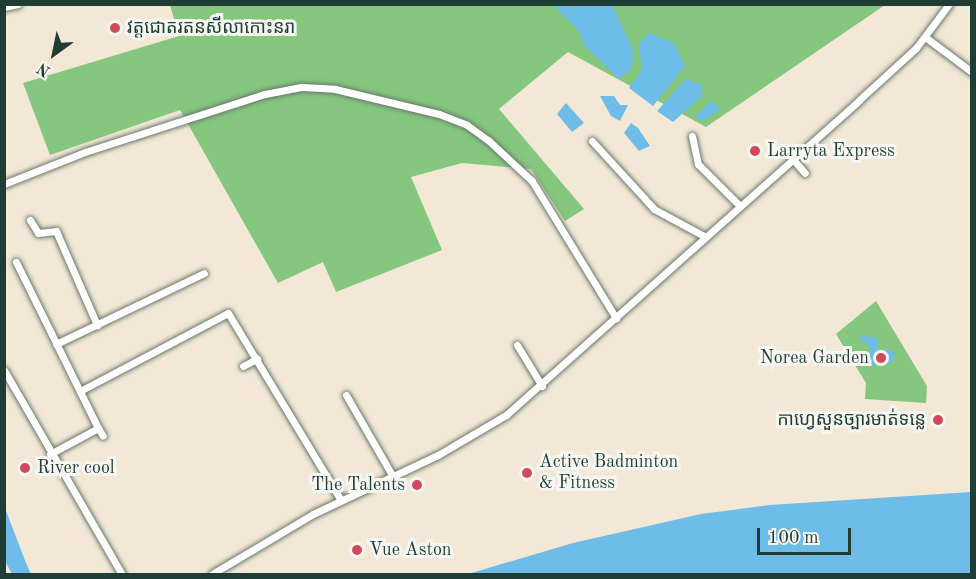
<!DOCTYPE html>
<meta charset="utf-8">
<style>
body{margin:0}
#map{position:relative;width:976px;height:579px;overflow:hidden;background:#f2e8d5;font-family:"Old Standard TT","Noto Sans Khmer",serif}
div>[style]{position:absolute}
.green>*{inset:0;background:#85c77f}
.water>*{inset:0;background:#6ebde8}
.roads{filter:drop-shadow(0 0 2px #69796c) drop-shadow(0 0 2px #69796c)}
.minor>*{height:7px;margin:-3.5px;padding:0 3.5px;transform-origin:3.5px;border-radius:3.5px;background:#fff}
.dots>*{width:16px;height:16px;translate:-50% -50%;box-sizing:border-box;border:3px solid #f6f6f2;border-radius:50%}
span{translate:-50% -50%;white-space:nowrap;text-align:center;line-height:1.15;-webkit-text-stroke:6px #f6f6f2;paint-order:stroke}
.poi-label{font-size:18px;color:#1f3d34}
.left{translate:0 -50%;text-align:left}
.right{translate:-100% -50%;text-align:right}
.frame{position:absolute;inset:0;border:6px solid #1f3d34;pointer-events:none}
.north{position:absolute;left:24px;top:24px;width:60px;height:60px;-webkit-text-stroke:4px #f6f6f2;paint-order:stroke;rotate:213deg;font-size:16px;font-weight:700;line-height:24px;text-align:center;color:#1f3d34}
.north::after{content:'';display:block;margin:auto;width:21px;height:27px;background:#1f3d34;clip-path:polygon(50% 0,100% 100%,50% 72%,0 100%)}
.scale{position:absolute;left:757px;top:528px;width:94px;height:27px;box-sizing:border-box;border:3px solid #1f3d34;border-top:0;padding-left:8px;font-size:18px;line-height:21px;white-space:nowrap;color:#1f3d34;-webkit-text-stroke:4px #f6f6f2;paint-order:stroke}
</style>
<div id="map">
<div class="green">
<i style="clip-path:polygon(170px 5px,885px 5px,706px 127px,568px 52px,499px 109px,584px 209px,565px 221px,531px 169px,462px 163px,411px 177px,442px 250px,336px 292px,323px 262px,278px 283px,180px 110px,50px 155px,23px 83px,179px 36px)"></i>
<i style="clip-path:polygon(876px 301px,927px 386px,926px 403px,865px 399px,866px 383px,836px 334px)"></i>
</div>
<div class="water">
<i style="clip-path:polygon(553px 5px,612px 5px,633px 49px,632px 68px,619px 79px,584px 45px,578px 30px)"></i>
<i style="clip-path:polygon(649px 33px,674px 43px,685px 66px,653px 106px,629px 88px,642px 70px,639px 44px)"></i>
<i style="clip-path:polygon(686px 79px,701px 85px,701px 97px,673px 122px,657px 111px)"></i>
<i style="clip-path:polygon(600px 96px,614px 96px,620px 105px,628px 105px,620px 121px,611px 116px)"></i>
<i style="clip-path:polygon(711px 101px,721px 109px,702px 121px,696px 116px)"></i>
<i style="clip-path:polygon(566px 103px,584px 123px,572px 132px,557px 114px)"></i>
<i style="clip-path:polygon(631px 123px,638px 128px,650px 146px,639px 151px,624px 133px)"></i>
<i style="clip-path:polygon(862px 336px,878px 338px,877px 356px,885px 349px,895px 353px,892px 363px,874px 366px,870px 362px,869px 345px,859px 340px)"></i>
<i style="clip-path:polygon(971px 492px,971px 574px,468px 574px,573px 543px,701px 514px,770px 505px)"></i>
<i style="clip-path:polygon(5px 508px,26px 563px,31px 574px,12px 574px,5px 561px)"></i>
</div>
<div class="roads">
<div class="minor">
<i style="left:4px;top:7px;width:14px;rotate:-12deg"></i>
<i style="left:925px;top:37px;width:59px;rotate:36.7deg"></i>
<i style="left:692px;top:136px;width:29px;rotate:78deg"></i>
<i style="left:698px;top:164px;width:58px;rotate:45deg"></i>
<i style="left:592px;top:141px;width:92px;rotate:47.6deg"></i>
<i style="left:654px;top:209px;width:57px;rotate:28.4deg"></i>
<i style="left:791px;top:157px;width:21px;rotate:49deg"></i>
<i style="left:4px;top:184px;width:87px;rotate:-21.6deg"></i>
<i style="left:85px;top:152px;width:189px;rotate:-17.9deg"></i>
<i style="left:265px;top:94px;width:38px;rotate:-11deg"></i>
<i style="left:302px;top:87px;width:33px;rotate:3deg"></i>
<i style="left:335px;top:89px;width:107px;rotate:13.5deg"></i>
<i style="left:439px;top:114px;width:30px;rotate:21deg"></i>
<i style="left:467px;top:125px;width:26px;rotate:36deg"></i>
<i style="left:488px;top:140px;width:60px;rotate:43deg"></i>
<i style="left:532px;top:181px;width:161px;rotate:58.5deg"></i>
<i style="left:30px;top:220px;width:15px;rotate:58deg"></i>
<i style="left:38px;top:233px;width:18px;rotate:-6deg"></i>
<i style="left:56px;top:231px;width:103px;rotate:66.4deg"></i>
<i style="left:16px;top:262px;width:185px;rotate:63.7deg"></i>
<i style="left:56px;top:344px;width:164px;rotate:-25.6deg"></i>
<i style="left:517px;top:345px;width:48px;rotate:58.6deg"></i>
<i style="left:243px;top:366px;width:16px;rotate:-27deg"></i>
<i style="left:4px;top:370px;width:236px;rotate:60deg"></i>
<i style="left:80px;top:391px;width:167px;rotate:-27.8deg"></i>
<i style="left:228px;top:313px;width:218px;rotate:58.9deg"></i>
<i style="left:346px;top:395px;width:92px;rotate:60.1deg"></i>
<i style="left:50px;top:454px;width:55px;rotate:-28.4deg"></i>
<i style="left:98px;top:428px;width:9px;rotate:58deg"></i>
<i style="left:212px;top:574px;width:117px;rotate:-30.7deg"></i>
<i style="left:313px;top:514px;width:138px;rotate:-25.3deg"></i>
<i style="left:438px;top:455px;width:79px;rotate:-30.5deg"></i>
<i style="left:506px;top:415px;width:473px;rotate:-41.7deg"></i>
<i style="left:859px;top:100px;width:77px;rotate:-42.4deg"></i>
<i style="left:916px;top:48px;width:55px;rotate:-53.1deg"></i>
</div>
</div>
<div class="dots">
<i style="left:115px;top:28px;background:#d1495b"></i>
<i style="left:755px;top:151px;background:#d1495b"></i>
<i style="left:881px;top:358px;background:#d1495b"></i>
<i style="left:938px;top:420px;background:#d1495b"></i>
<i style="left:25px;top:468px;background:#d1495b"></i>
<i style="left:527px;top:473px;background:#d1495b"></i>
<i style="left:417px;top:485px;background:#d1495b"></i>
<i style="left:357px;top:550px;background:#d1495b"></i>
</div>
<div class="poi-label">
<span class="left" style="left:127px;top:28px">វត្តជោតរតនសីលាកោះនរា</span>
<span class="left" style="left:767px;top:151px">Larryta Express</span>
<span class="right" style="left:869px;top:358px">Norea Garden</span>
<span class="right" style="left:926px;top:420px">កាហ្វេសួនច្បារមាត់ទន្លេ</span>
<span class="left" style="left:539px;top:473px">Active Badminton<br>&amp; Fitness</span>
<span class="left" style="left:37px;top:468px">River cool</span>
<span class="right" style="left:405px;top:485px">The Talents</span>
<span class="left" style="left:369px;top:550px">Vue Aston</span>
</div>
<div class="frame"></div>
<div class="north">N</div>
<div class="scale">100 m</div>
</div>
